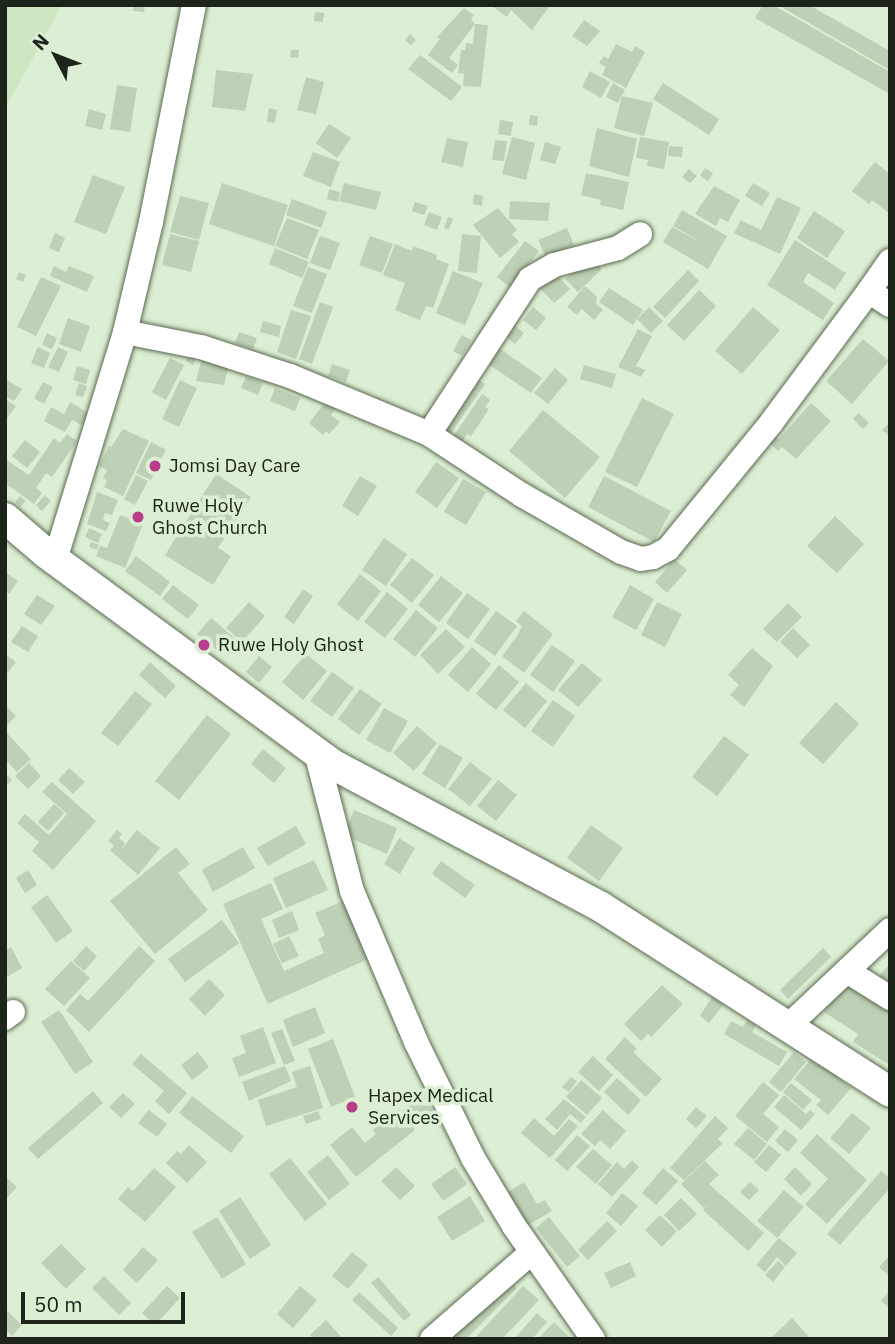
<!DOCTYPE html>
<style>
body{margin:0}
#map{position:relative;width:895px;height:1344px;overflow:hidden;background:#dceed3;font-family:"IBM Plex Sans",sans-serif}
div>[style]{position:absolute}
.built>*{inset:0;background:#cfe6c3}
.building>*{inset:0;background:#bed0b5}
.roads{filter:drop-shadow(0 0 2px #5a6a51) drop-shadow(0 0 2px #5a6a51)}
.minor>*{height:24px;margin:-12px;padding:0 12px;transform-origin:12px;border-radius:12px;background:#fff}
.tertiary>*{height:30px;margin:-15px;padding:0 15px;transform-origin:15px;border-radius:15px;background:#fff}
.dots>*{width:19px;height:19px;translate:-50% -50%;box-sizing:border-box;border:4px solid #dceed3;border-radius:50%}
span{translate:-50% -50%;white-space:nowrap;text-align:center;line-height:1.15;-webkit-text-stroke:7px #dceed3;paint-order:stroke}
.poi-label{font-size:19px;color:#1d2419}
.left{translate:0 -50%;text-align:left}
.frame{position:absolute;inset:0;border:7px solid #1d2419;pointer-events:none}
.north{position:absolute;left:21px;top:21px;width:70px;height:70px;-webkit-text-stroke:5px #dceed3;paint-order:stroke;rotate:312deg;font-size:19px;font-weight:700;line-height:28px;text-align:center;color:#1d2419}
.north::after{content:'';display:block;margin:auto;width:24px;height:32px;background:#1d2419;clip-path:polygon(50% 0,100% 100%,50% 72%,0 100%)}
.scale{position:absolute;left:21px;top:1292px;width:164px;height:32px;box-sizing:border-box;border:4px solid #1d2419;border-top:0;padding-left:9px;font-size:21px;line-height:24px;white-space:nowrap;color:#1d2419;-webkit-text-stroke:5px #dceed3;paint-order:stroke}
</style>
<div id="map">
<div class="built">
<i style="clip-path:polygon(5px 5px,62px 5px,5px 109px)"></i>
</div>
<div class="building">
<i style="clip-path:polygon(134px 5px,145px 5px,144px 12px,133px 11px)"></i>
<i style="clip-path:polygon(491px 5px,547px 5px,549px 7px,532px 30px,511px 10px,507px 17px)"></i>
<i style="clip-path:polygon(763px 5px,773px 5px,890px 72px,890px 94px,755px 18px)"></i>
<i style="clip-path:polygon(778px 5px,809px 5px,890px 51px,890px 70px)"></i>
<i style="clip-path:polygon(464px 8px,474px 15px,471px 19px,475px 24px,488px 25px,481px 87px,463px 86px,464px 74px,458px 73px,461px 50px,465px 50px,466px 43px,473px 44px,475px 24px,449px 58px,458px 65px,452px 73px,428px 55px,440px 39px,437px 37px)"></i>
<i style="clip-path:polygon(315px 12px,324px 13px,323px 22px,314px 21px)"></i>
<i style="clip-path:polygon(584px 20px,600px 31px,587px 46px,572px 36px)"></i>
<i style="clip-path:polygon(410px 34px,416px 40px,411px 45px,405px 40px)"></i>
<i style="clip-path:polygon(616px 44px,632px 52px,635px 46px,645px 52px,626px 88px,602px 75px,606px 67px,599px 63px,604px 56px,608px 59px)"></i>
<i style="clip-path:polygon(291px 50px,299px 50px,298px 58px,290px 57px)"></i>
<i style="clip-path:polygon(420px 55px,462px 87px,451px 101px,408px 69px)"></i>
<i style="clip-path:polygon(216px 70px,253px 74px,245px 111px,212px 107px)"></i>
<i style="clip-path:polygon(590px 71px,610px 82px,601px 98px,582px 87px)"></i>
<i style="clip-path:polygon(306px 77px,324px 82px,316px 114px,297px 110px)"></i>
<i style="clip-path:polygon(613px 83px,625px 90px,618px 103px,606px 97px)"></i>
<i style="clip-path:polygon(663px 83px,719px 119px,709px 135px,653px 99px)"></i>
<i style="clip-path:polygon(117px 85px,137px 88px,130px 132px,110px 129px)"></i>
<i style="clip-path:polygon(622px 96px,653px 103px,644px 136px,614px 128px)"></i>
<i style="clip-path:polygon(269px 108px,277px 110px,275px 123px,267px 122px)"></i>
<i style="clip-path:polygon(89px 109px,106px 114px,102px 130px,85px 126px)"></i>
<i style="clip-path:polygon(530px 115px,538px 116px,537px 126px,529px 125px)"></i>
<i style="clip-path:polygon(500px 120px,513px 122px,511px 136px,498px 134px)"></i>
<i style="clip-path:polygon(329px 124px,351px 138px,337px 158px,316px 143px)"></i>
<i style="clip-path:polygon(597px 128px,637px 139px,629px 177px,589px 166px)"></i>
<i style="clip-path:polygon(512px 137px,535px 143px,526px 180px,502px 174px)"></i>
<i style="clip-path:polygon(640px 137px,669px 142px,664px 169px,647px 166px,648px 160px,636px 158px)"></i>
<i style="clip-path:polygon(447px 138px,468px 142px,463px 167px,441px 162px)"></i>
<i style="clip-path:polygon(495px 140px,507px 141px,504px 161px,492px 160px)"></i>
<i style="clip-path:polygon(545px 142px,561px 147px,555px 164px,540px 160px)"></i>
<i style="clip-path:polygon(669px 146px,683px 147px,682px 157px,668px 156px)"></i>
<i style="clip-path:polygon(313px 152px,340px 162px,331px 187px,303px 176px)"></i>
<i style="clip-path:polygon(875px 162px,890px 174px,890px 214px,872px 200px,869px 204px,852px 191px)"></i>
<i style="clip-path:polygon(705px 168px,713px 173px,708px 181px,700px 176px)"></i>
<i style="clip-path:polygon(689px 169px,697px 176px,690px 183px,682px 177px)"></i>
<i style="clip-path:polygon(586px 173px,629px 182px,623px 210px,600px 205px,601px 200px,581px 195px)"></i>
<i style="clip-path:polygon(93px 175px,125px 187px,106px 234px,74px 222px)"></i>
<i style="clip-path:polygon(222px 183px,288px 205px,274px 246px,209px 224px)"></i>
<i style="clip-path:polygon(344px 183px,381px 192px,376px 210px,339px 201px)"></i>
<i style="clip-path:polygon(753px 183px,770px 193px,762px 206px,745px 196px)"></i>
<i style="clip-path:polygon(714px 186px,740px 200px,728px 222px,720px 218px,716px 226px,695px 214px)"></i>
<i style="clip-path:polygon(329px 189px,340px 192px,338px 202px,327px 199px)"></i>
<i style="clip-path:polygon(474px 194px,483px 196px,482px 206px,473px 204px)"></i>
<i style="clip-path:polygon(180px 196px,209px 203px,199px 240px,170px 232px)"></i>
<i style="clip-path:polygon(777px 197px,801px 208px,780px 254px,734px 233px,741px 220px,761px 230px)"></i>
<i style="clip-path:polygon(292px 199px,327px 212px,321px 228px,286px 215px)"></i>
<i style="clip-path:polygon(510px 201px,550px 203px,548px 221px,509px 219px)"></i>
<i style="clip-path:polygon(415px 202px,428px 206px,424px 215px,412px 211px)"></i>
<i style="clip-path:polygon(498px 208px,517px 230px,512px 234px,519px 242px,500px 258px,473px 225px)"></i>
<i style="clip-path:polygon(682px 210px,727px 236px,708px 269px,663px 242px,672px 227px,704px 244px,673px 226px)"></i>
<i style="clip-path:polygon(814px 211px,845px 231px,827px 258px,797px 238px)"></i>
<i style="clip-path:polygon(429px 212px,442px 217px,437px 230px,424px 225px)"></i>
<i style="clip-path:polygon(448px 217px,453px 219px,449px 229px,444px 228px)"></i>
<i style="clip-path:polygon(287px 218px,319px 230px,307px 259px,275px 246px)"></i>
<i style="clip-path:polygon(567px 228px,574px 245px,546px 257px,538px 240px)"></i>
<i style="clip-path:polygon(55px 233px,65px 238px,59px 252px,49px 248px)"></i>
<i style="clip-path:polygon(170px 234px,199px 241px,191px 272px,162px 265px)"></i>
<i style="clip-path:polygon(462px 234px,481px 236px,477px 273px,458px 271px)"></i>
<i style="clip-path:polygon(320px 236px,340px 243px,330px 270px,310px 263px)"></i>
<i style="clip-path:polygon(370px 236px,393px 244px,382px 273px,359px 265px)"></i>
<i style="clip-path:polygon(795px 240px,846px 273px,835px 290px,808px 273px,803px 282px,834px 303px,823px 320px,767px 285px)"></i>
<i style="clip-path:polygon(525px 241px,539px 251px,511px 288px,497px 277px)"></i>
<i style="clip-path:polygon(395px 244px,412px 251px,413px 246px,437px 255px,436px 259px,449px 264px,433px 308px,426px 306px,420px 320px,395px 310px,405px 283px,383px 275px)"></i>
<i style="clip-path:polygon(275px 248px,309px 262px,302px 278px,269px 264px)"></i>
<i style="clip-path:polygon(589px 256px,602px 269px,578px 292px,565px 279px)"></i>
<i style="clip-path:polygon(54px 266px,66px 272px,69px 266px,94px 276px,87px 292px,50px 276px)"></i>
<i style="clip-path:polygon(308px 267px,327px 274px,312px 313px,293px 306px)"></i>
<i style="clip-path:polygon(551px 269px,570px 289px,554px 303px,535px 283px)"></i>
<i style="clip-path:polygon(688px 270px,699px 281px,665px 318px,653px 307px)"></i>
<i style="clip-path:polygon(453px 271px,483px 283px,465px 325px,436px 313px)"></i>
<i style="clip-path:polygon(19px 272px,26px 275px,23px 282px,16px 279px)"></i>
<i style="clip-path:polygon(41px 277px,61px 286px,36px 336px,17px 327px)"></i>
<i style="clip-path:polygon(585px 286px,597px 297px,596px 304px,603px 310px,594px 320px,582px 309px,577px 315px,567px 307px)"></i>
<i style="clip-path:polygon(609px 288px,643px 310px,633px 325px,599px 302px)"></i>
<i style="clip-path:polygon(699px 290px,716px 306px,684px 341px,667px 325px)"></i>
<i style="clip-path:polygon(320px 302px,333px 307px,312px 364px,299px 359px)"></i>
<i style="clip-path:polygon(533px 307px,546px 318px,536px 330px,523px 320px)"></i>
<i style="clip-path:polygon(649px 307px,663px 321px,651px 333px,637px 319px)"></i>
<i style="clip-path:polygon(753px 307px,780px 330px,742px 374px,715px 351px)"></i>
<i style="clip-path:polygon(291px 310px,311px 316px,296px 359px,277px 352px)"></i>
<i style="clip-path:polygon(68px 318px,90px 326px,81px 352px,59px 344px)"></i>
<i style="clip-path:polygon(263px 321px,281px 326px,279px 337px,260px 332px)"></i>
<i style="clip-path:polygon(514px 325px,524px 333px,515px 344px,505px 336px)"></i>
<i style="clip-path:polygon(638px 329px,652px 336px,636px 366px,645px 370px,641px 377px,618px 367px)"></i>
<i style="clip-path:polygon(239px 332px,257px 338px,253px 349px,235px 343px)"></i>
<i style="clip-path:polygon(47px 333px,57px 338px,52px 349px,42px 345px)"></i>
<i style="clip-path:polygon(462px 335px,471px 340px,462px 356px,453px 351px)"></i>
<i style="clip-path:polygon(863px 339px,889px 361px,852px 404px,826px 381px)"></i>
<i style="clip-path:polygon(493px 344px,542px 378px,531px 393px,482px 360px)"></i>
<i style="clip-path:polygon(38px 347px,50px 353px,44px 368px,31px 363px)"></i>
<i style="clip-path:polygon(58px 347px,68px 352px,59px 372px,48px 367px)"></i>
<i style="clip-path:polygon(189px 355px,196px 358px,193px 365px,186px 361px)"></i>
<i style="clip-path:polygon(170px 358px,184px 365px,166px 400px,152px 392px)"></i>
<i style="clip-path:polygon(202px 358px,228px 368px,224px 385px,196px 381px)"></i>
<i style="clip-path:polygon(332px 364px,350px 370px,346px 382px,328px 376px)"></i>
<i style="clip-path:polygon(584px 365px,616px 374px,612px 388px,580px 379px)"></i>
<i style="clip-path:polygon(77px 366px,90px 370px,86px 384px,73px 380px)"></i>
<i style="clip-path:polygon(555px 368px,568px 380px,548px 404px,534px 393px)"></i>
<i style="clip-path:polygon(471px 375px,485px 384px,451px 433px,437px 424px)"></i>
<i style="clip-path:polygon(246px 376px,263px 383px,258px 395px,241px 388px)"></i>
<i style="clip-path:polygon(5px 379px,22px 389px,14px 401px,5px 396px)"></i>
<i style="clip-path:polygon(180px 380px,197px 388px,179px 427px,162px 419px)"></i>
<i style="clip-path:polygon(43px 382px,53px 387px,44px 404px,34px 398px)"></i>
<i style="clip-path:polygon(79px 383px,87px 386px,83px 397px,75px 395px)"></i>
<i style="clip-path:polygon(275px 388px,300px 398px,295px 411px,270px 401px)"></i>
<i style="clip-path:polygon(482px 394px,490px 400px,485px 407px,489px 409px,471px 436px,467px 434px,462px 442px,453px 437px)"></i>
<i style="clip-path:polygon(642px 398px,674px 414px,637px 487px,605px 472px)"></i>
<i style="clip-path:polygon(5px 399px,16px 406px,5px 421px)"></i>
<i style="clip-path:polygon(326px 401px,336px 409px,331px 415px,340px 422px,329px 434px,326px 431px,323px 435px,309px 423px)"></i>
<i style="clip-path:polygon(70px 402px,90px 414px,83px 426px,72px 420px,65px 432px,44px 421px,51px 407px,64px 414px)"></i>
<i style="clip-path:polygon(811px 403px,831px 421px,796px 459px,782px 447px,778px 451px,767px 441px,774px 434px,779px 439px)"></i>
<i style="clip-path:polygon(543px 410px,600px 457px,565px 498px,509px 451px)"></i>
<i style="clip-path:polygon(858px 413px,869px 423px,863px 429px,853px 419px)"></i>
<i style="clip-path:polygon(890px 422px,890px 437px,882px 430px)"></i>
<i style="clip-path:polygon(123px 429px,149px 441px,123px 496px,104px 487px,107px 480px,103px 478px,107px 470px,99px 466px,109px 446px,111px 447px)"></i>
<i style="clip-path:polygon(67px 434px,77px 441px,52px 477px,46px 473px,36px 488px,42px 493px,34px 504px,5px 483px,5px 459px,29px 475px,54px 438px,60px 443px)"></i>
<i style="clip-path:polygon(25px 440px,40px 452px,27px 468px,12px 456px)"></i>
<i style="clip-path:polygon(151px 442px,166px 450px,151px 480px,136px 473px)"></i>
<i style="clip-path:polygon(436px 462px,459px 478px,437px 508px,415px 492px)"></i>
<i style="clip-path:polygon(216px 474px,251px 497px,218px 548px,231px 556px,213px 585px,165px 555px)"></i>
<i style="clip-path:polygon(136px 475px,148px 481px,135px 505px,124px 499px)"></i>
<i style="clip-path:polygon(360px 476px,377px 486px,358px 516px,342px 506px)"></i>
<i style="clip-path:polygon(604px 476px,671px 511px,654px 542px,588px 507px)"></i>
<i style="clip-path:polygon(463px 479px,486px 492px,466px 525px,444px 512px)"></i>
<i style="clip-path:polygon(97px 492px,118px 500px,112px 515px,105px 513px,103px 520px,110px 523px,106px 531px,87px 524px)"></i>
<i style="clip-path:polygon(45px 495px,51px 501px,42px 511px,36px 505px)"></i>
<i style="clip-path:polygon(20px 496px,26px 501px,20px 507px,15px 502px)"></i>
<i style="clip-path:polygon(120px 515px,143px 524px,125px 568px,96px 556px,100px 546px,107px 548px)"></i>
<i style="clip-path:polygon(835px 516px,864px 544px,837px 573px,807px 546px)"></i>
<i style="clip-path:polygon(89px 528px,102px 534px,98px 543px,85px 537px)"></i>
<i style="clip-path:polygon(384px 538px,407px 554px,386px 586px,362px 570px)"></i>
<i style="clip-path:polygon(91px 542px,99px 545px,97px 550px,89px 547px)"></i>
<i style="clip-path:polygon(136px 556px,170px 582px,160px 596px,125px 571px)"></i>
<i style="clip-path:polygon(412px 558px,434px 575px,412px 603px,390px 585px)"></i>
<i style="clip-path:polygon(674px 559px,687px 570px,667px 593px,655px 582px)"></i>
<i style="clip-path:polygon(5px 572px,18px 581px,9px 594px,5px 591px)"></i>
<i style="clip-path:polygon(360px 574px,381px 591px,358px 621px,337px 604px)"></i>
<i style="clip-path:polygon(441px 576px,463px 593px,439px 622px,418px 605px)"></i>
<i style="clip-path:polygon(173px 585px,199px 605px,188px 619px,162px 599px)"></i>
<i style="clip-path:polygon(630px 585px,654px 599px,636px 630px,612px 617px)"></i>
<i style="clip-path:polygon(303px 589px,313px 596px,294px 624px,284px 617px)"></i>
<i style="clip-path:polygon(387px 592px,408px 609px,385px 638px,364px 622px)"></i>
<i style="clip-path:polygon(467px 593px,490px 609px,468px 639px,446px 623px)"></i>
<i style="clip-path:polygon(37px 595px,55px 606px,41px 625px,24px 614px)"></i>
<i style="clip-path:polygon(249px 602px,265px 616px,242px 642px,226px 628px)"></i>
<i style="clip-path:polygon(657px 602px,682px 614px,665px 647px,641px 635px)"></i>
<i style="clip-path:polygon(788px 603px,802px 617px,777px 642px,763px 629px)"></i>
<i style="clip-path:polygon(416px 610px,438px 628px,415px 657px,393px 639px)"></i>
<i style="clip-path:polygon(496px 611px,517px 626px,495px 656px,474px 641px)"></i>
<i style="clip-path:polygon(524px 611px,553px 634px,524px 673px,502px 656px,517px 636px,522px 626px,516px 621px)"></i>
<i style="clip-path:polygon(211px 618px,237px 640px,223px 655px,197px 634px)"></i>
<i style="clip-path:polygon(22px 626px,38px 636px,28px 652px,11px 642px)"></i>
<i style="clip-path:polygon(793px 628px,810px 645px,797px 658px,780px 642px)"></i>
<i style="clip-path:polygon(446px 629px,465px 647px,438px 674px,420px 655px)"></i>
<i style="clip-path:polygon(552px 645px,575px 661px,553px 692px,530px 675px)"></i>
<i style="clip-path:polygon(472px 647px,491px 664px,468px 692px,448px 675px)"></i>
<i style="clip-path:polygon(752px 648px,773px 666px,744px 707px,730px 695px,739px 685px,728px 675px)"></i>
<i style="clip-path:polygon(5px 654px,16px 662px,5px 676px)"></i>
<i style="clip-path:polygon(306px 654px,327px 671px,303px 700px,282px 682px)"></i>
<i style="clip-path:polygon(259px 656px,272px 667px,259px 683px,246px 672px)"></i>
<i style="clip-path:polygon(150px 662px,176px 686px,165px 698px,139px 675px)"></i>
<i style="clip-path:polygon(582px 663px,602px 680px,578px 707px,558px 690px)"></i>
<i style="clip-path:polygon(499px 665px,519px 682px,496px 710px,476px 694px)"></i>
<i style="clip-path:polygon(332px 672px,354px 688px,332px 717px,310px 701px)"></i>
<i style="clip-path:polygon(526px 683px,547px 701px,525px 728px,503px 710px)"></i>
<i style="clip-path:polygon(360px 689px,382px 704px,359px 735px,338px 719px)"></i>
<i style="clip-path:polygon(135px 691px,152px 704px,118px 746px,101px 733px)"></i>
<i style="clip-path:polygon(553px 700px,575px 716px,553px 747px,531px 731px)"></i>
<i style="clip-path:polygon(836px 702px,859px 724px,823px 764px,799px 743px)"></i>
<i style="clip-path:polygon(5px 705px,16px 716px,5px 727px)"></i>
<i style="clip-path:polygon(384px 708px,408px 721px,390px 753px,366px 740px)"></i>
<i style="clip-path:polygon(207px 715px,231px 734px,179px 800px,155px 781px)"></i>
<i style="clip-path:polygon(417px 726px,437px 743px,414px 771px,393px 753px)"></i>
<i style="clip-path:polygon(5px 731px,31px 759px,17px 772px,5px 759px)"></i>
<i style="clip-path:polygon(724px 736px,749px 755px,717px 796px,692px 777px)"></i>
<i style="clip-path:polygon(440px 744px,463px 758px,445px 788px,422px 774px)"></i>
<i style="clip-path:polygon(263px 749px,286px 768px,274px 783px,251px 764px)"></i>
<i style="clip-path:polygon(470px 762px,492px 779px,470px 806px,448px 789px)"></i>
<i style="clip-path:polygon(29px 763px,41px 776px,28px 789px,15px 776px)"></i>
<i style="clip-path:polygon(69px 768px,85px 782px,73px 794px,58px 780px)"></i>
<i style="clip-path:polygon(5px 773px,12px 780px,5px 787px)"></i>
<i style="clip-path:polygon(498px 780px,517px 795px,496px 821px,477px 806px)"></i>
<i style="clip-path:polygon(52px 782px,96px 821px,53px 870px,32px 851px,39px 842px,17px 823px,25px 814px,49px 835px,67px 814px,42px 792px)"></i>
<i style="clip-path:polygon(54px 804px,64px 813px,48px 831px,38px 822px)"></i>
<i style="clip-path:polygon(354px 810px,397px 828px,387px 854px,344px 835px)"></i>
<i style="clip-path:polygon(591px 825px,623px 848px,599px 881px,567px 858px)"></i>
<i style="clip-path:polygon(296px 826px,306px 844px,268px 866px,257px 848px)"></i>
<i style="clip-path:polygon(117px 830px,122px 834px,119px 838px,125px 843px,120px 851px,137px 830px,160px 848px,138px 875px,110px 850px,114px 846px,108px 841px)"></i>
<i style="clip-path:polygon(399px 838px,415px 848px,400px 874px,384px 864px)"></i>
<i style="clip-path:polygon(176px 847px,190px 864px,178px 873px,208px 910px,155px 954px,110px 901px)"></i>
<i style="clip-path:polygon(243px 847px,255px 868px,213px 892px,202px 870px)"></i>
<i style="clip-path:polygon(314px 860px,328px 890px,286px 908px,273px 878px)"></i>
<i style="clip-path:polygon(441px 861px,475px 885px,465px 898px,432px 874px)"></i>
<i style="clip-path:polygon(28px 870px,37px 885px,25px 893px,16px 878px)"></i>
<i style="clip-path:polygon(271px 883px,283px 909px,261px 919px,284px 971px,324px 953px,318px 939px,325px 935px,315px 913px,343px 901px,368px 959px,268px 1004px,223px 904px)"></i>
<i style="clip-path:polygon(47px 895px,73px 931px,56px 943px,31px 907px)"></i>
<i style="clip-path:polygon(292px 911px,299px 930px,279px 938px,272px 920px)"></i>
<i style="clip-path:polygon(222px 920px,239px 943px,185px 982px,168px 959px)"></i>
<i style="clip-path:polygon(289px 936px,299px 956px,282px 963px,273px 944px)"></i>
<i style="clip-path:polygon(86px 946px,97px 956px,84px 971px,73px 961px)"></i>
<i style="clip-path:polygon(139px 946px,155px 961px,89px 1032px,66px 1010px,80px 994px,88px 1001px)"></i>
<i style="clip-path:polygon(11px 947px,22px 968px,5px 978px,5px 951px)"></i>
<i style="clip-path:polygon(823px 948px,831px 957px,788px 999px,780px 990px)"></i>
<i style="clip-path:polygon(71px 961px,90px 978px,64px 1006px,45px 989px)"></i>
<i style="clip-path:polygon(890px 963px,890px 983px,880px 976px)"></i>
<i style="clip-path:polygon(847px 976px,890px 1004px,888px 1064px,853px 1042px,858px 1034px,824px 1012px)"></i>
<i style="clip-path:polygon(209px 979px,225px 995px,205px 1016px,189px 999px)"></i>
<i style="clip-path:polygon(662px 985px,683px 1004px,651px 1037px,648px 1034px,641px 1041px,624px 1024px)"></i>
<i style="clip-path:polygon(712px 997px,723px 1005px,709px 1023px,700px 1016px)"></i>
<i style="clip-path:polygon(315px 1007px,325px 1033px,293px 1047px,283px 1020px)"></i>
<i style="clip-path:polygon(59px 1010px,93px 1062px,75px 1074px,41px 1022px)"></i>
<i style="clip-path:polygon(747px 1020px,756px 1025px,752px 1032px,787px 1052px,779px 1066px,724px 1034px,731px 1021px,743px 1027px)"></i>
<i style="clip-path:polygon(263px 1027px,276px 1063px,239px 1077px,232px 1058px,246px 1053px,240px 1036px)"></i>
<i style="clip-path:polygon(282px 1029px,295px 1061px,284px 1065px,271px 1033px)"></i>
<i style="clip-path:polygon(625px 1037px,637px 1049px,633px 1052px,662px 1079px,646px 1097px,605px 1059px)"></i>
<i style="clip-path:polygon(333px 1039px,355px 1097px,331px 1107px,308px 1049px)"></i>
<i style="clip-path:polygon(198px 1052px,209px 1067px,192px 1080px,181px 1065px)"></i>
<i style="clip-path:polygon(794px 1052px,806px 1062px,781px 1092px,769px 1082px)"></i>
<i style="clip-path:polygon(141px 1054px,187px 1093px,169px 1114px,155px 1101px,164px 1091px,132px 1064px)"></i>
<i style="clip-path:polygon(593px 1056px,613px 1075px,599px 1091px,578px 1072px)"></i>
<i style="clip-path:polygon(813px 1057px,851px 1088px,828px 1115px,816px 1105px,821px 1100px,794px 1079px)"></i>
<i style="clip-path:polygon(285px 1066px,291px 1081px,249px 1101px,242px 1082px)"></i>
<i style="clip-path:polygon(310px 1066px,323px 1108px,266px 1126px,258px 1100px,297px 1087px,292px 1072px)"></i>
<i style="clip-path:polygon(571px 1077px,577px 1081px,569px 1092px,562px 1087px)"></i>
<i style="clip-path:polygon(617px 1078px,641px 1100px,628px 1115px,604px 1092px)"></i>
<i style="clip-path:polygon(581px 1080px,602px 1098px,587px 1115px,566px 1097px)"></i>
<i style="clip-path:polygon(763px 1082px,779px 1095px,763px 1114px,779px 1127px,767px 1142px,735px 1116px)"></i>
<i style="clip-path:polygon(791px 1083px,812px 1100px,803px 1110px,783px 1092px)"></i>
<i style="clip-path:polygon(93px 1091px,103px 1103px,38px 1159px,28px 1148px)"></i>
<i style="clip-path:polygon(123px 1093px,135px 1104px,121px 1118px,109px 1107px)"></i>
<i style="clip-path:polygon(784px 1095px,806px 1114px,810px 1110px,815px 1114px,801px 1130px,774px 1107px)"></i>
<i style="clip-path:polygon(192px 1096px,244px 1136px,231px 1153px,179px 1113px)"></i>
<i style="clip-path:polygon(564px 1099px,586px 1117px,581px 1123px,570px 1114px,557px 1130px,545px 1119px)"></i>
<i style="clip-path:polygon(424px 1100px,434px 1112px,415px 1127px,402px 1111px,413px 1101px,417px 1106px)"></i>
<i style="clip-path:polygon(696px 1107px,707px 1116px,696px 1128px,686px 1119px)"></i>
<i style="clip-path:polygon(399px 1109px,415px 1130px,356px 1177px,330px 1145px,352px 1127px,365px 1143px,376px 1134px,373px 1130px)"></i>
<i style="clip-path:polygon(149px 1110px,167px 1124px,157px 1137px,138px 1123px)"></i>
<i style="clip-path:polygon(603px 1110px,626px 1131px,610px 1149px,600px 1140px,595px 1146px,581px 1134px)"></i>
<i style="clip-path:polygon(318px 1111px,321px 1119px,306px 1124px,303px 1116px)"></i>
<i style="clip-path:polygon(852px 1113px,871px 1128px,849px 1154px,830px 1138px)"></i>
<i style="clip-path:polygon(715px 1116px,728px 1128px,718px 1139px,723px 1143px,684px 1180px,670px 1168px)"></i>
<i style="clip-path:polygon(534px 1118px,554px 1136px,569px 1119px,578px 1126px,550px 1158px,521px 1133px)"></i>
<i style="clip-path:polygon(748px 1128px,767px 1144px,754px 1160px,734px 1144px)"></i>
<i style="clip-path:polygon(785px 1129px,798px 1140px,788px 1152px,775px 1141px)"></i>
<i style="clip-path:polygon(817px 1134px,867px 1180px,827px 1224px,805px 1204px,828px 1179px,800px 1153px)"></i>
<i style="clip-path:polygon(577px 1135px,590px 1146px,567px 1171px,555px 1160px)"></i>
<i style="clip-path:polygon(189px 1145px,207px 1162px,187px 1183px,166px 1163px,177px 1151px,181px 1154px)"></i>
<i style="clip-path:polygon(769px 1145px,781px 1155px,766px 1172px,754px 1162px)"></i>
<i style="clip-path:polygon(593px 1149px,612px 1165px,596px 1184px,576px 1167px)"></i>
<i style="clip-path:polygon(328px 1155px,350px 1184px,329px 1200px,307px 1172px)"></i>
<i style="clip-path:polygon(290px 1158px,327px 1204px,305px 1221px,269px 1174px)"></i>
<i style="clip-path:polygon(632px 1160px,639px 1167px,612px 1197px,598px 1184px,617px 1162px,624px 1169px)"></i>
<i style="clip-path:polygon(705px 1161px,719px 1175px,709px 1184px,764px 1233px,748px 1251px,703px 1210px,710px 1202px,704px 1208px,681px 1184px)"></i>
<i style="clip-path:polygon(396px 1167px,415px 1186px,400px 1200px,381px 1181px)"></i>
<i style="clip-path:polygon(455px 1167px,467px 1184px,443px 1201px,431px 1184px)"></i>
<i style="clip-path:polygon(795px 1167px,812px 1184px,801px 1196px,784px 1179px)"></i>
<i style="clip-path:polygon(154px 1168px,176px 1187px,145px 1222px,118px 1199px,128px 1187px,133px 1191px)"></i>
<i style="clip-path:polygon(663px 1168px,678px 1181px,656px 1205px,642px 1193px)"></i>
<i style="clip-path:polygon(881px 1171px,890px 1178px,890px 1188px,840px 1245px,827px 1234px)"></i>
<i style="clip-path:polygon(5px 1176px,17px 1187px,5px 1200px)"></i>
<i style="clip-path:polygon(524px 1182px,537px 1204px,545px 1200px,552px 1211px,528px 1225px,508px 1192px)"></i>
<i style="clip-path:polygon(750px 1182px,759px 1190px,749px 1200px,740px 1192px)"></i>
<i style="clip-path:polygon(784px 1190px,804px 1207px,777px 1238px,757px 1221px)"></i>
<i style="clip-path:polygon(622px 1193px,638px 1206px,621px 1226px,606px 1213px)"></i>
<i style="clip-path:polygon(470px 1196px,485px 1221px,452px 1241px,437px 1217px)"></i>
<i style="clip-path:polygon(240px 1197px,271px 1245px,250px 1259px,219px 1211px)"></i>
<i style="clip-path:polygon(681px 1198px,697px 1214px,679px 1231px,664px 1215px)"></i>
<i style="clip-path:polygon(660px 1215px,677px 1231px,662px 1247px,645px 1230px)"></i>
<i style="clip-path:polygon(217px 1217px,246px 1264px,222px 1279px,192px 1232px)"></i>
<i style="clip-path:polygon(549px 1217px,580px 1256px,567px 1267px,536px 1228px)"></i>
<i style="clip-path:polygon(607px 1221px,617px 1231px,588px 1260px,578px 1250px)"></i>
<i style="clip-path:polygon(779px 1238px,797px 1253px,786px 1266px,777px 1257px,765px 1272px,756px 1265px)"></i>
<i style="clip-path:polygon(61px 1244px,86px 1269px,66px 1289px,41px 1263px)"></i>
<i style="clip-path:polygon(143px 1247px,158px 1260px,137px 1283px,123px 1270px)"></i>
<i style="clip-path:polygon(352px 1252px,368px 1265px,348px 1289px,332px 1276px)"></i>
<i style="clip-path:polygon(890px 1255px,890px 1277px,879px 1267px)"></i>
<i style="clip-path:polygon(778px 1261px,785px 1267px,773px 1282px,765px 1275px)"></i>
<i style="clip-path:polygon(630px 1262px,636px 1276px,611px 1288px,604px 1273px)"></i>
<i style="clip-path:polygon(104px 1276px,131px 1303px,119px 1315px,92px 1288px)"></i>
<i style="clip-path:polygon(378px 1277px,411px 1315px,404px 1321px,371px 1283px)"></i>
<i style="clip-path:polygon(507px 1278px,517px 1288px,466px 1339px,446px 1339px)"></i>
<i style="clip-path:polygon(167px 1286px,180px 1298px,155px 1325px,142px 1313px)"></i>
<i style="clip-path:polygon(300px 1286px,317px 1300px,293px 1328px,277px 1314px)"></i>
<i style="clip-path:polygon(523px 1286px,539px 1300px,502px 1339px,474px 1339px)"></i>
<i style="clip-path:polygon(890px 1290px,890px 1309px,881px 1301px)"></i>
<i style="clip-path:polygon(359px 1292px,398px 1328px,391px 1336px,352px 1300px)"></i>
<i style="clip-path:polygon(5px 1309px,22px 1325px,12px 1336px,5px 1329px)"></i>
<i style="clip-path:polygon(537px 1313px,547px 1322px,532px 1339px,514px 1339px)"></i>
<i style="clip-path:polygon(792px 1318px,811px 1339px,770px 1339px)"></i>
<i style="clip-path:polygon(326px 1320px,343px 1339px,313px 1339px,310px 1335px)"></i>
<i style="clip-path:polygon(554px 1322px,571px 1339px,538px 1339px)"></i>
</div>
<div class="roads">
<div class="minor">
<i style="left:869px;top:291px;width:37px;rotate:-55deg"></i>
<i style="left:125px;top:332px;width:77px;rotate:11.2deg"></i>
<i style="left:201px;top:347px;width:94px;rotate:18deg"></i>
<i style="left:290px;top:376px;width:151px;rotate:22.6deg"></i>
<i style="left:429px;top:434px;width:111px;rotate:33.3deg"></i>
<i style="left:522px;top:495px;width:114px;rotate:29.9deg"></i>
<i style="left:621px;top:552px;width:21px;rotate:19deg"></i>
<i style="left:641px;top:559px;width:12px;rotate:-9deg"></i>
<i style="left:653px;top:557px;width:17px;rotate:-28deg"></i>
<i style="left:668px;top:549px;width:163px;rotate:-50.7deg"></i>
<i style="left:771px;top:423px;width:164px;rotate:-53.4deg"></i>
<i style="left:869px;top:291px;width:25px;rotate:34deg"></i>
<i style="left:429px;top:434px;width:185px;rotate:-56.9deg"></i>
<i style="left:530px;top:279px;width:28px;rotate:-30deg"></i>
<i style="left:554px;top:265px;width:66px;rotate:-14.9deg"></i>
<i style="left:618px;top:248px;width:26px;rotate:-32deg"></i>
<i style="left:55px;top:560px;width:239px;rotate:-72.9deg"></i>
<i style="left:125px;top:332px;width:113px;rotate:-76.7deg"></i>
<i style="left:151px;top:222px;width:221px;rotate:-78.8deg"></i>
<i style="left:316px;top:752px;width:144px;rotate:75.5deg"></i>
<i style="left:352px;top:891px;width:164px;rotate:67deg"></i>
<i style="left:416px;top:1042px;width:129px;rotate:63.8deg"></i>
<i style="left:473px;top:1158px;width:79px;rotate:58.9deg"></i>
<i style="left:514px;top:1226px;width:138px;rotate:55deg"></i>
<i style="left:847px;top:971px;width:51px;rotate:32.1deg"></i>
<i style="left:5px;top:1018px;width:10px;rotate:-37deg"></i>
<i style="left:786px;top:1028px;width:143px;rotate:-43.3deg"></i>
<i style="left:432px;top:1339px;width:131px;rotate:-41deg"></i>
</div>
<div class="tertiary">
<i style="left:5px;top:518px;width:54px;rotate:40.5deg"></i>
<i style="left:46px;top:553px;width:358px;rotate:36.4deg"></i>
<i style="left:334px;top:765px;width:302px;rotate:28deg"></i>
<i style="left:601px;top:907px;width:343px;rotate:32.6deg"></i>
</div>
</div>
<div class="dots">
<i style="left:155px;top:466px;background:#ba3d8d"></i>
<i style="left:138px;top:517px;background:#ba3d8d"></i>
<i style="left:204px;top:645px;background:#ba3d8d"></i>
<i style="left:352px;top:1107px;background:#ba3d8d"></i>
</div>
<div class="poi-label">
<span class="left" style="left:169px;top:466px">Jomsi Day Care</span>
<span class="left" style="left:152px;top:517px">Ruwe Holy<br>Ghost Church</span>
<span class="left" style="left:218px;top:645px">Ruwe Holy Ghost</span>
<span class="left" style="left:368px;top:1107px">Hapex Medical<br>Services</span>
</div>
<div class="frame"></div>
<div class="north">N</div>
<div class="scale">50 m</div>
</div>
